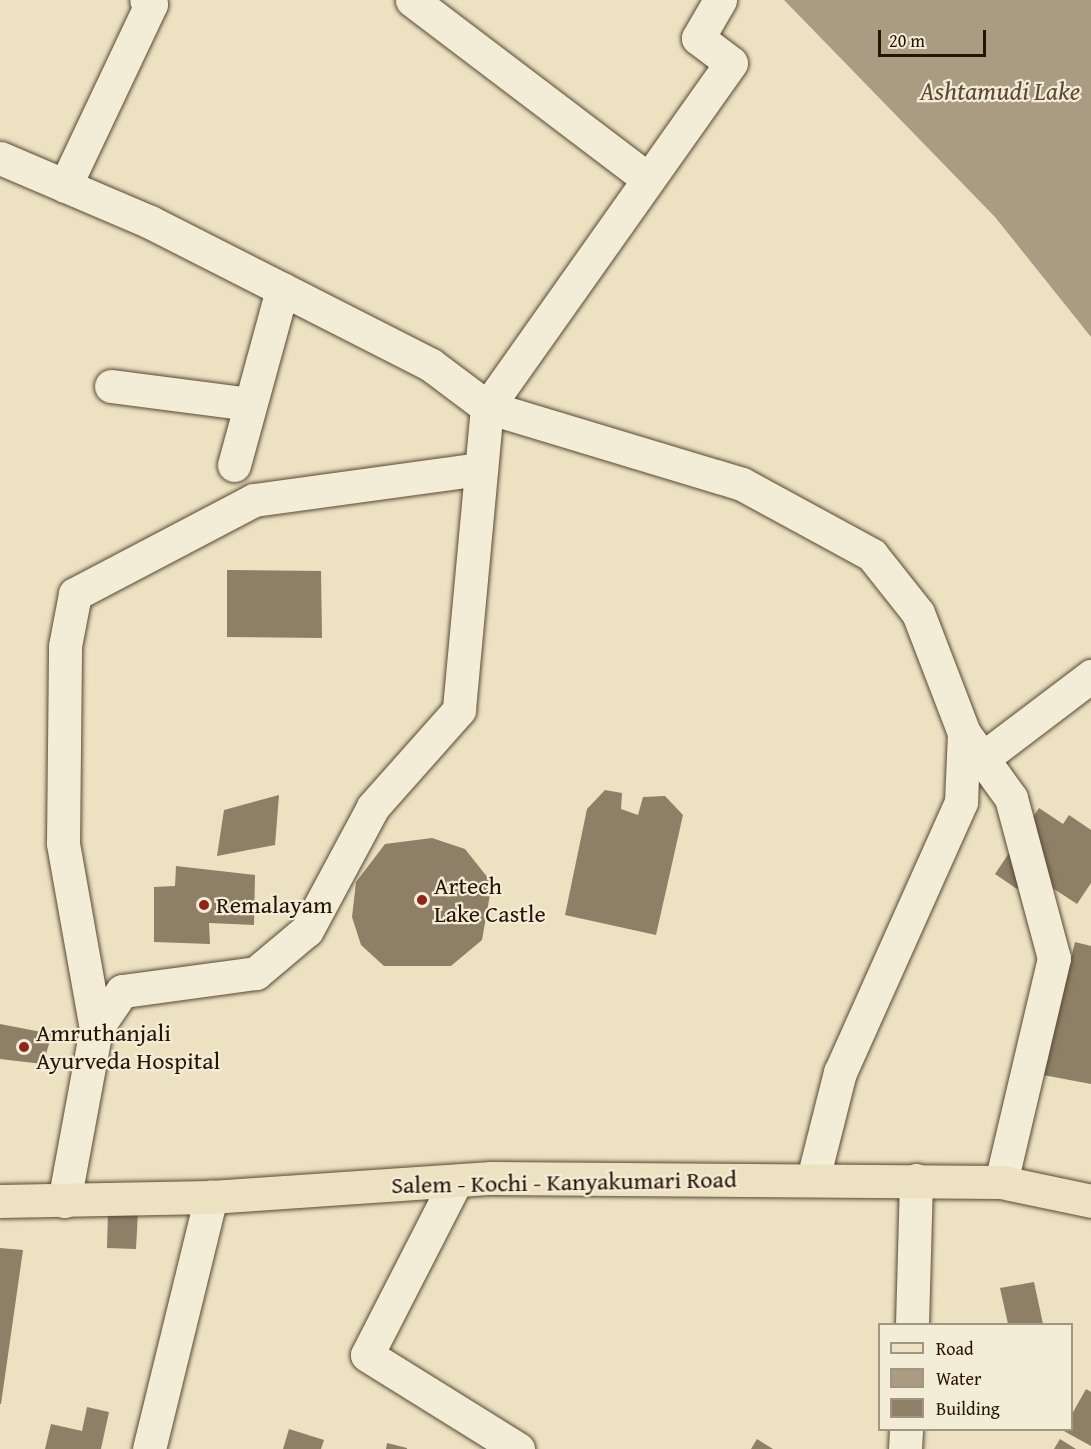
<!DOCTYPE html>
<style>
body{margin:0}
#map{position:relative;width:1091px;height:1449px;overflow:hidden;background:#ece2c2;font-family:"Gentium Book Plus",serif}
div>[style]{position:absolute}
.water>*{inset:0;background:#a99c82}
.building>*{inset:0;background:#8e7f67}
.roads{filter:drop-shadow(0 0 2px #594834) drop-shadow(0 0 2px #594834)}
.minor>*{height:33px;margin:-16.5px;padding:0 16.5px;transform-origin:16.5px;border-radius:16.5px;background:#f3ecd7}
.primary>*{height:33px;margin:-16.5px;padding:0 16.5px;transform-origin:16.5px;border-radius:16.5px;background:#ece2c2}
.dots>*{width:16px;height:16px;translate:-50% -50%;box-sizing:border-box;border:3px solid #f3ecd7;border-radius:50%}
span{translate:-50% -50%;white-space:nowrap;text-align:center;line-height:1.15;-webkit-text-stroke:4.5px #f3ecd7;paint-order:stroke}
.poi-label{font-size:24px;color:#281405}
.left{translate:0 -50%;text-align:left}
.street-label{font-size:24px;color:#281405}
.water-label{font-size:26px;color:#5c4a37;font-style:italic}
.legend{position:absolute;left:878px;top:1323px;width:195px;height:108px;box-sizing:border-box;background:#f3ecd7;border:2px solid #a29683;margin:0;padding:8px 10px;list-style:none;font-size:18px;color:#281405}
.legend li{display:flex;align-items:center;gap:12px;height:30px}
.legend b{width:30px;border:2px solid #a29683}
.scale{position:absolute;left:878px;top:30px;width:108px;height:27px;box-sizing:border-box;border:3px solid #281405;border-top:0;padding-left:8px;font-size:18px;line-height:21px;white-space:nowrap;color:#281405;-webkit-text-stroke:4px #f3ecd7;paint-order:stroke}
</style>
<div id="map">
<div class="water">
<i style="clip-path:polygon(784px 0,1091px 0,1091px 337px,995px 217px)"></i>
</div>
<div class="building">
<i style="clip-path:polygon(227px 570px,321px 571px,322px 638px,227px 637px)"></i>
<i style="clip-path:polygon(605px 790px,622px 793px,621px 809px,638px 815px,643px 797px,665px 796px,683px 815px,656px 935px,565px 915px,587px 809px)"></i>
<i style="clip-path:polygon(279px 795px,275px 845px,217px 856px,224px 810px)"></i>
<i style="clip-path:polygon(1039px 808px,1063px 824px,1069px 815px,1091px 830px,1091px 883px,1077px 904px,1028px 872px,1017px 889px,995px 874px)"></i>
<i style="clip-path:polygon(432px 838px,465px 849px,492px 883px,482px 940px,451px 966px,384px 966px,361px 945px,352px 917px,356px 882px,385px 844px)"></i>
<i style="clip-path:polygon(176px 866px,255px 875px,254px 925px,209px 923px,210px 944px,154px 942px,154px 887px,175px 886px)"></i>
<i style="clip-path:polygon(1075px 942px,1091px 946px,1091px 1084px,1043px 1075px)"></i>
<i style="clip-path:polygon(0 1024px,52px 1034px,43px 1064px,0 1059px)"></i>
<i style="clip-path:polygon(108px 1211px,138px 1212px,136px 1249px,107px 1248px)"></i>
<i style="clip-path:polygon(0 1248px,23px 1250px,1px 1404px,0 1404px)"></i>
<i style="clip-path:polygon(1034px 1282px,1043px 1324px,1008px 1324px,1000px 1288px)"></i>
<i style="clip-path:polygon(1086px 1389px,1091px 1392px,1091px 1446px,1062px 1430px,1072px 1430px,1072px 1414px)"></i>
<i style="clip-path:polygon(87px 1407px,109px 1412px,101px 1449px,45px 1449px,51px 1424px,82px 1431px)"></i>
<i style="clip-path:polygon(289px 1429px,324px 1440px,321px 1449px,283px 1449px)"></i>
<i style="clip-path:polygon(757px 1439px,773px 1449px,751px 1449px)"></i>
<i style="clip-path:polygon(1060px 1439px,1076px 1449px,1054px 1449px)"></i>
<i style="clip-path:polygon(387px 1443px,407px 1448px,407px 1449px,386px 1449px)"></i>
</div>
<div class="roads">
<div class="minor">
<i style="left:412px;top:0;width:296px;rotate:37.2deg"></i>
<i style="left:720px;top:0;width:44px;rotate:120.1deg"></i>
<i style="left:698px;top:38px;width:41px;rotate:37.1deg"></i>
<i style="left:731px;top:63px;width:422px;rotate:125.3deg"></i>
<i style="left:487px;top:407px;width:266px;rotate:16.8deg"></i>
<i style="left:742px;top:484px;width:148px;rotate:28.6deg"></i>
<i style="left:872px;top:555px;width:74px;rotate:51.6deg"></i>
<i style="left:918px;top:613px;width:129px;rotate:69deg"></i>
<i style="left:964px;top:733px;width:69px;rotate:92.5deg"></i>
<i style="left:961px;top:802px;width:296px;rotate:114.1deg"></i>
<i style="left:840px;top:1072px;width:110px;rotate:104.2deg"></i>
<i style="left:0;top:158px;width:163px;rotate:23.1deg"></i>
<i style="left:150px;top:222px;width:148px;rotate:26.9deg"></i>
<i style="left:282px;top:289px;width:167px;rotate:27deg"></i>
<i style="left:431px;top:365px;width:70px;rotate:36.9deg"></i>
<i style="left:487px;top:407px;width:304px;rotate:95.3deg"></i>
<i style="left:459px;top:710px;width:130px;rotate:131.6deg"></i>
<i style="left:373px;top:807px;width:140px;rotate:118.2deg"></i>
<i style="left:307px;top:930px;width:67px;rotate:139.9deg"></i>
<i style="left:256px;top:973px;width:135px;rotate:172.3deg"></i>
<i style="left:122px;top:991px;width:46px;rotate:124.4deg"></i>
<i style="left:96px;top:1029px;width:175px;rotate:100.5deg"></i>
<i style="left:65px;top:186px;width:201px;rotate:-64.7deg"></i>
<i style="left:151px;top:4px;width:6px;rotate:-141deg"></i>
<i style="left:111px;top:386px;width:140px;rotate:7.4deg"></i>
<i style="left:234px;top:465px;width:182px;rotate:-74.7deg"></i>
<i style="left:964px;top:733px;width:80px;rotate:54.1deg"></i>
<i style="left:1011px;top:798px;width:166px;rotate:75deg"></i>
<i style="left:1054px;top:958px;width:230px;rotate:103.3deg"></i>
<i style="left:983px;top:758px;width:136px;rotate:-37.2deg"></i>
<i style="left:96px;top:1029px;width:189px;rotate:-100.1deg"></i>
<i style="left:63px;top:843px;width:197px;rotate:-89.4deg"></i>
<i style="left:65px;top:646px;width:53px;rotate:-79.1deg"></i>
<i style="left:75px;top:594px;width:202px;rotate:-27.7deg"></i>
<i style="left:254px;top:500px;width:229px;rotate:-7.8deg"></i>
<i style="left:456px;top:1181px;width:195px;rotate:117.1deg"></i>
<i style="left:367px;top:1355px;width:178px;rotate:31.9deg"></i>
<i style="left:912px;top:1324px;width:144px;rotate:-88.4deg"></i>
<i style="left:149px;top:1449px;width:260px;rotate:-76.2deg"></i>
<i style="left:905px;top:1449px;width:19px;rotate:-87deg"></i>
</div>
<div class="primary">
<i style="left:0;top:1201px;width:211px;rotate:-1.1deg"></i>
<i style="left:211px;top:1197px;width:281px;rotate:-3.9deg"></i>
<i style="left:491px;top:1178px;width:510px;rotate:0.45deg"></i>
<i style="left:1001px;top:1182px;width:92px;rotate:11.9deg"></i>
</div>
</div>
<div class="dots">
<i style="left:422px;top:900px;background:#8f2418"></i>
<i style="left:204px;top:905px;background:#8f2418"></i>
<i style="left:24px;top:1047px;background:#8f2418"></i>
</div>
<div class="poi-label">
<span class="left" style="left:434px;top:900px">Artech<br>Lake Castle</span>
<span class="left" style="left:216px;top:905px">Remalayam</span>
<span class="left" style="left:36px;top:1047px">Amruthanjali<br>Ayurveda Hospital</span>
</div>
<div class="street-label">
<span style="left:564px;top:1182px;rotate:-1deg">Salem - Kochi - Kanyakumari Road</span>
</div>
<div class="water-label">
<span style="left:1000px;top:91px">Ashtamudi Lake</span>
</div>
<ul class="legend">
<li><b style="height:8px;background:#ece2c2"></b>Road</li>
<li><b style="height:16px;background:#a99c82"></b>Water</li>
<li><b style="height:16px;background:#8e7f67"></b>Building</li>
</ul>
<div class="scale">20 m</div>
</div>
